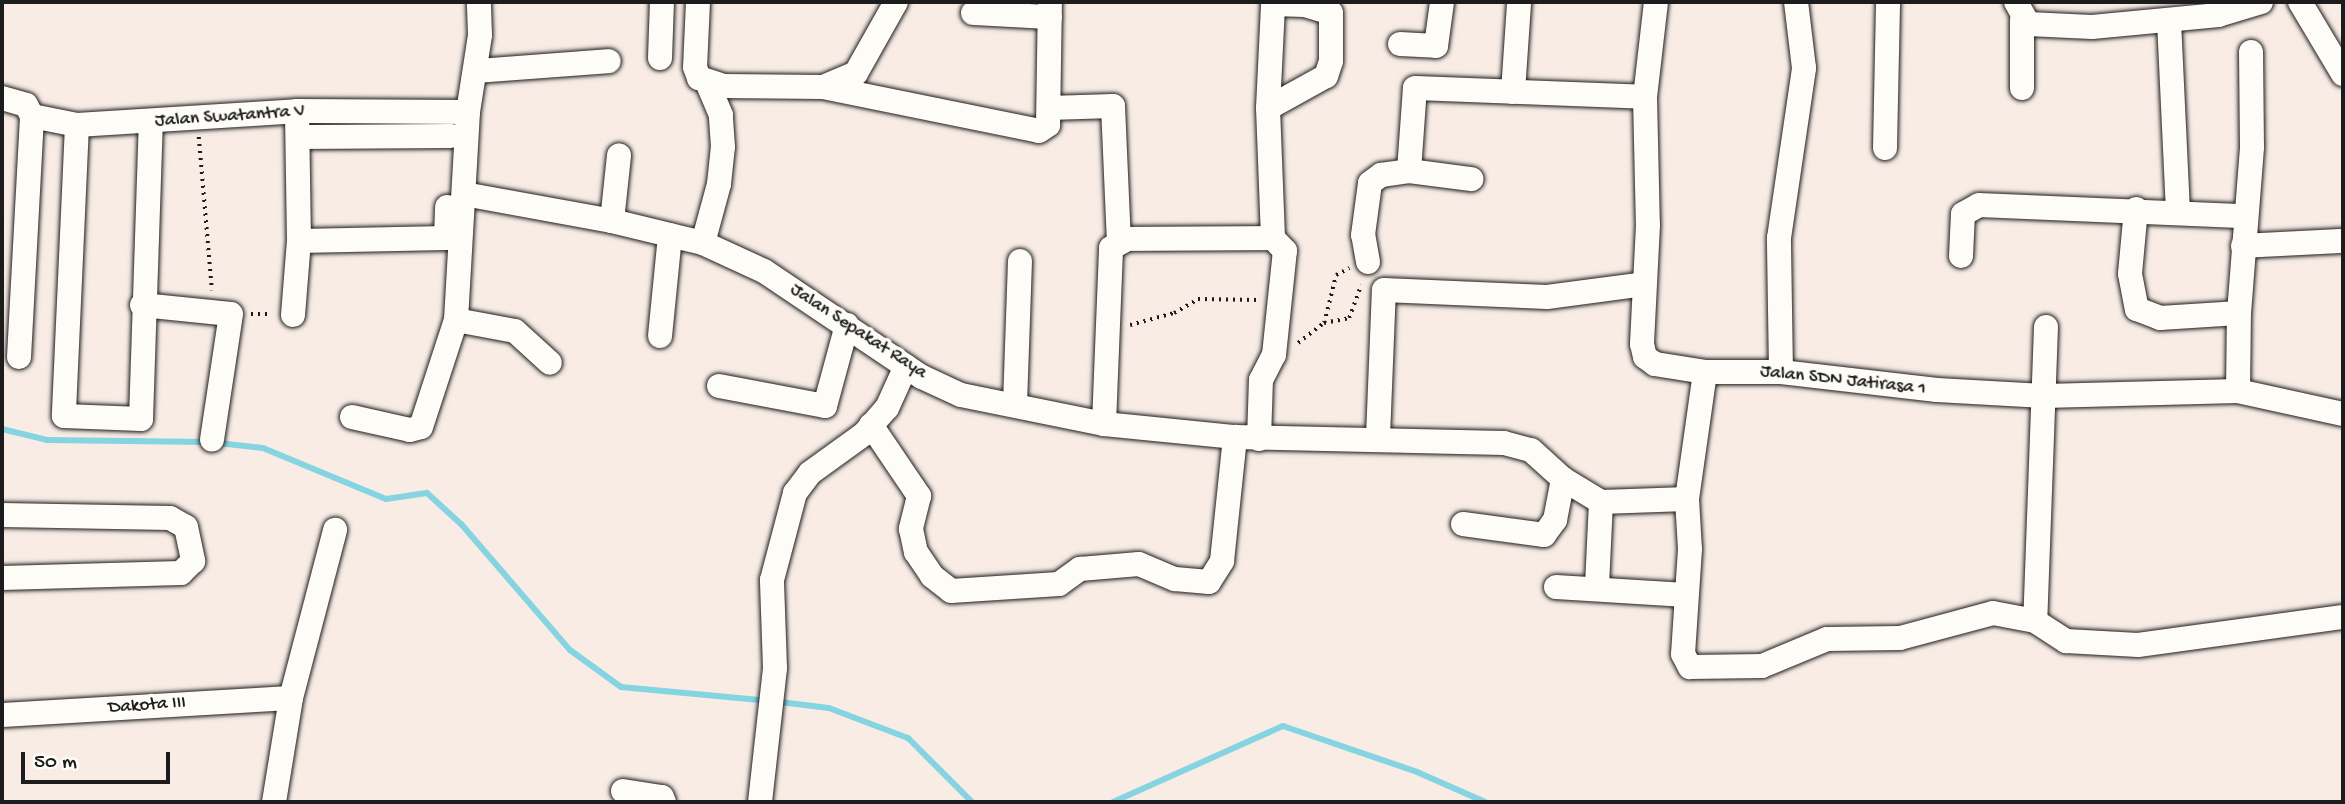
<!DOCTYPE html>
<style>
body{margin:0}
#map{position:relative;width:2345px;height:804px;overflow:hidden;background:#f8ece5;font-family:"Gochi Hand",sans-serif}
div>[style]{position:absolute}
.stream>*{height:6px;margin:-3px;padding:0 3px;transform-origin:3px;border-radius:3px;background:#84d4e1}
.path>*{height:3.5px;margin-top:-1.75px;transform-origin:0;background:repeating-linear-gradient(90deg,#1c1c1c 0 2px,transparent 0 7px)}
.roads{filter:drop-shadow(0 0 2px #1c1c1c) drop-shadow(0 0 2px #1c1c1c)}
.minor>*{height:24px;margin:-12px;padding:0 12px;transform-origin:12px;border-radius:12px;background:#fdfcf7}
span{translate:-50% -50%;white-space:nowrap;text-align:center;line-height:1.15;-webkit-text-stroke:7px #fdfcf7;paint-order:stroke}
.street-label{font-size:19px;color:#1c1c1c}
.frame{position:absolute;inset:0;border:4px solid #1c1c1c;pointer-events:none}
.scale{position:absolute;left:21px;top:752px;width:149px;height:32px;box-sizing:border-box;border:4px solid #1c1c1c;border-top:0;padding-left:9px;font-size:21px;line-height:24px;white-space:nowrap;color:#1c1c1c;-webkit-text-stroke:5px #fdfcf7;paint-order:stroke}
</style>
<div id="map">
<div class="stream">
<i style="left:2px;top:429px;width:46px;rotate:13.7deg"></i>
<i style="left:47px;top:440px;width:160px;rotate:0.7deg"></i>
<i style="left:218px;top:443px;width:45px;rotate:6.3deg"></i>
<i style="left:263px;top:448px;width:133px;rotate:22.5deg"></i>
<i style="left:386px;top:499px;width:41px;rotate:-8.3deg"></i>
<i style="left:427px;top:493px;width:47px;rotate:42.4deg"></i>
<i style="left:462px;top:525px;width:165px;rotate:49.2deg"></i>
<i style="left:570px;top:650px;width:63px;rotate:36deg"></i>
<i style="left:621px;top:687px;width:139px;rotate:5.4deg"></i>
<i style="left:780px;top:702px;width:49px;rotate:7deg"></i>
<i style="left:829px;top:708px;width:85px;rotate:20.8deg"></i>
<i style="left:908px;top:738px;width:91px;rotate:45deg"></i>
<i style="left:1113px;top:802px;width:186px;rotate:-24.1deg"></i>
<i style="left:1283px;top:726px;width:142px;rotate:18.9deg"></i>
<i style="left:1417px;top:772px;width:74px;rotate:23.8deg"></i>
</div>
<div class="path">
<i style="left:199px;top:137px;width:154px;rotate:85.1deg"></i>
<i style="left:251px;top:314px;width:20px"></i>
<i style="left:1324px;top:323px;width:25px;rotate:-11deg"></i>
<i style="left:1349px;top:318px;width:35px;rotate:-70deg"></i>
<i style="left:1130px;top:325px;width:46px;rotate:-15.3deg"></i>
<i style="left:1174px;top:313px;width:28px;rotate:-30deg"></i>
<i style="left:1198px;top:299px;width:62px;rotate:0.9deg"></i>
<i style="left:1298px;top:343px;width:33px;rotate:-38deg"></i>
<i style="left:1324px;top:323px;width:49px;rotate:-76deg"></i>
<i style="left:1336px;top:275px;width:15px;rotate:-28deg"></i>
</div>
<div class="roads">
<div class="minor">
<i style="left:698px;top:2px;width:65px;rotate:92.6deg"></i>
<i style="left:695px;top:67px;width:12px;rotate:70deg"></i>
<i style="left:699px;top:78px;width:25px;rotate:18deg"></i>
<i style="left:723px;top:86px;width:100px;rotate:0.6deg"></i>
<i style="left:823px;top:87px;width:36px;rotate:-23deg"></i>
<i style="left:856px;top:73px;width:81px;rotate:-60.6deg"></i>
<i style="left:1656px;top:2px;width:96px;rotate:96.6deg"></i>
<i style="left:1645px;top:97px;width:128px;rotate:88.7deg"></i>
<i style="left:1648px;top:225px;width:119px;rotate:92.9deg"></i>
<i style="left:1642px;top:344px;width:13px;rotate:77deg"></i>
<i style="left:1645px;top:357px;width:12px;rotate:35deg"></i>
<i style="left:1655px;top:364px;width:51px;rotate:9.1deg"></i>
<i style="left:2016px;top:2px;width:25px;rotate:61deg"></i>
<i style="left:2028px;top:24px;width:64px;rotate:2.7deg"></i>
<i style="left:2092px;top:27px;width:127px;rotate:-5.4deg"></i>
<i style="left:2218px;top:15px;width:45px;rotate:-16.8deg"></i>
<i style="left:2300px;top:2px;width:84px;rotate:59.2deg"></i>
<i style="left:973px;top:13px;width:77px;rotate:3deg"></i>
<i style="left:2022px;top:20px;width:68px;rotate:90deg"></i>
<i style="left:2169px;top:21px;width:192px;rotate:87.3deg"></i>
<i style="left:1400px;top:44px;width:36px;rotate:3deg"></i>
<i style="left:1436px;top:46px;width:44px;rotate:-82.2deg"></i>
<i style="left:660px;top:58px;width:56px;rotate:-88deg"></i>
<i style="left:477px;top:71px;width:132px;rotate:-4.3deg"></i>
<i style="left:823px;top:87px;width:220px;rotate:11.5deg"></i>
<i style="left:1039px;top:131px;width:11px;rotate:-34deg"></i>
<i style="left:1048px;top:125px;width:123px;rotate:-89.1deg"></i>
<i style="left:1513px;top:92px;width:89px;rotate:-86.1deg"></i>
<i style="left:2px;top:98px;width:25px;rotate:16deg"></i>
<i style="left:26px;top:105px;width:13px;rotate:61deg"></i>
<i style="left:32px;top:116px;width:46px;rotate:11.3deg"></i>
<i style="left:77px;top:125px;width:220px;rotate:-3.6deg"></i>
<i style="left:297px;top:111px;width:171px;rotate:0.3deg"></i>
<i style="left:1049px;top:108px;width:64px;rotate:-1.8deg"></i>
<i style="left:1113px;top:106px;width:135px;rotate:87.5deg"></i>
<i style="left:77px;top:125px;width:291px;rotate:92.6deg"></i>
<i style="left:64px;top:416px;width:77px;rotate:2.2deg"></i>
<i style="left:141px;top:419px;width:296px;rotate:-88.1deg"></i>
<i style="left:298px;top:137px;width:153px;rotate:-0.4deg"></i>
<i style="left:1885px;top:148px;width:146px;rotate:-88.8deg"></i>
<i style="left:1409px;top:171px;width:83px;rotate:-85.9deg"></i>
<i style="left:1415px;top:88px;width:230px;rotate:2.2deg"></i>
<i style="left:464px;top:194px;width:150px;rotate:10.3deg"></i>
<i style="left:612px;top:221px;width:94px;rotate:13.6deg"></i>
<i style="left:703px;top:243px;width:67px;rotate:24.7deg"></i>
<i style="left:764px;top:271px;width:190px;rotate:33.9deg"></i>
<i style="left:922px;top:377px;width:43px;rotate:24.8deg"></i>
<i style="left:961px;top:395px;width:146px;rotate:11.5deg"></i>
<i style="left:1104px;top:424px;width:132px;rotate:5.7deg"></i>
<i style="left:1235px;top:437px;width:269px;rotate:1.3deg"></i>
<i style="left:1504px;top:443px;width:28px;rotate:15deg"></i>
<i style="left:1531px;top:450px;width:43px;rotate:42.2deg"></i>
<i style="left:1563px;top:479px;width:44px;rotate:31.2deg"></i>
<i style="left:1601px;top:502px;width:86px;rotate:-2deg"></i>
<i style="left:1687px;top:499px;width:128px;rotate:-81.9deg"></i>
<i style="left:1705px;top:372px;width:76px"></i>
<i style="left:1781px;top:372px;width:157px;rotate:6.6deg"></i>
<i style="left:1937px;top:390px;width:107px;rotate:3.2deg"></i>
<i style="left:2044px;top:396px;width:194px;rotate:-1.5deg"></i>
<i style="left:2238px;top:391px;width:107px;rotate:12.4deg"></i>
<i style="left:2136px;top:209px;width:65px;rotate:95.3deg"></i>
<i style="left:2130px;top:274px;width:36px;rotate:79deg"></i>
<i style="left:2137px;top:309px;width:25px;rotate:21deg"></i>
<i style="left:2160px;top:318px;width:79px;rotate:-3.6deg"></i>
<i style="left:612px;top:221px;width:66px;rotate:-83.9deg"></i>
<i style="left:299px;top:241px;width:147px;rotate:-1.2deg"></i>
<i style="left:446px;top:238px;width:31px;rotate:-88deg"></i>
<i style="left:703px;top:243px;width:61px;rotate:-74.8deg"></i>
<i style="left:719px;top:184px;width:37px;rotate:-84deg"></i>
<i style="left:723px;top:147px;width:32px;rotate:-94deg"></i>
<i style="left:721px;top:115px;width:34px;rotate:-113deg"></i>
<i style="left:2243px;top:246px;width:100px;rotate:-2.9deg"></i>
<i style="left:1961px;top:256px;width:42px;rotate:-87.3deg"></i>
<i style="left:1963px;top:214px;width:18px;rotate:-29deg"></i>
<i style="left:1979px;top:205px;width:266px;rotate:2.4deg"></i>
<i style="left:1368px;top:262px;width:27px;rotate:-100deg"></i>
<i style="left:1363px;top:235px;width:52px;rotate:-82.3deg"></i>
<i style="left:1370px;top:183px;width:14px;rotate:-36deg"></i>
<i style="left:1381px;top:175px;width:28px;rotate:-8deg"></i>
<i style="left:1409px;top:171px;width:63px;rotate:7.4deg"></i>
<i style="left:142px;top:305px;width:89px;rotate:5.8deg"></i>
<i style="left:231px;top:314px;width:127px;rotate:98.6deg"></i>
<i style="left:293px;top:315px;width:74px;rotate:-85.4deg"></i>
<i style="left:299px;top:241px;width:130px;rotate:-90.9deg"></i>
<i style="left:456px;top:320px;width:60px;rotate:10.6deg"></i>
<i style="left:515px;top:331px;width:47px;rotate:42.4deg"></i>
<i style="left:2046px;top:327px;width:294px;rotate:92.1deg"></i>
<i style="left:2035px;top:621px;width:37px;rotate:33deg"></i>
<i style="left:2066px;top:641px;width:72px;rotate:3.2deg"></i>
<i style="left:2138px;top:645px;width:207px;rotate:-7.8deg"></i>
<i style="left:660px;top:336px;width:101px;rotate:-84.3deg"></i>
<i style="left:19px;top:357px;width:241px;rotate:-86.9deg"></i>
<i style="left:1781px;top:372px;width:134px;rotate:-90.9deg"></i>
<i style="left:1779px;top:238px;width:172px;rotate:-81.6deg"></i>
<i style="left:1804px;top:68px;width:66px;rotate:-96.9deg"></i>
<i style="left:719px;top:386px;width:108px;rotate:10.7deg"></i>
<i style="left:825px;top:406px;width:84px;rotate:-74.8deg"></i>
<i style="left:2238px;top:391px;width:78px;rotate:-89.3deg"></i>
<i style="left:2239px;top:313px;width:167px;rotate:-85.5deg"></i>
<i style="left:2252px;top:147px;width:95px;rotate:-90.6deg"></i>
<i style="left:1015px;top:404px;width:143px;rotate:-88deg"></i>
<i style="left:352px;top:417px;width:59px;rotate:12.6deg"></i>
<i style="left:410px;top:430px;width:11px;rotate:-15deg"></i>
<i style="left:421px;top:427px;width:113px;rotate:-71.9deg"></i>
<i style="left:456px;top:320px;width:208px;rotate:-86.7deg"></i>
<i style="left:468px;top:112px;width:78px;rotate:-81.1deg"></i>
<i style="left:480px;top:35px;width:33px;rotate:-92deg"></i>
<i style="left:1104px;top:424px;width:176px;rotate:-87.7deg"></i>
<i style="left:1111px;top:248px;width:18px;rotate:-29deg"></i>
<i style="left:1127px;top:239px;width:146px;rotate:-0.4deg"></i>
<i style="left:871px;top:425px;width:86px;rotate:55.9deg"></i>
<i style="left:919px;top:496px;width:34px;rotate:104deg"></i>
<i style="left:911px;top:529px;width:24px;rotate:78deg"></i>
<i style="left:916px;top:552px;width:29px;rotate:56deg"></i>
<i style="left:932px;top:576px;width:24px;rotate:38deg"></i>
<i style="left:951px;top:591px;width:108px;rotate:-3.7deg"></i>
<i style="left:1059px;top:584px;width:26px;rotate:-36deg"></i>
<i style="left:1080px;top:569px;width:59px;rotate:-4.8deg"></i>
<i style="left:1139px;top:564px;width:39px;rotate:23deg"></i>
<i style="left:1175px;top:579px;width:34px;rotate:5deg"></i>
<i style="left:1209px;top:582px;width:25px;rotate:-58deg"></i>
<i style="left:1222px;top:561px;width:125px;rotate:-84deg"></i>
<i style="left:1378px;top:437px;width:147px;rotate:-87.7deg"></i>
<i style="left:1384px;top:290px;width:163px;rotate:2.5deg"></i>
<i style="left:1547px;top:297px;width:98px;rotate:-7.6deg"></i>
<i style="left:1259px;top:439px;width:59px;rotate:-88.1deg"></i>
<i style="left:1261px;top:380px;width:28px;rotate:-63deg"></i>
<i style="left:1274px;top:355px;width:105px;rotate:-84deg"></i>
<i style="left:1285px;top:251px;width:18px;rotate:-133deg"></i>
<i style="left:1273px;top:238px;width:130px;rotate:-92.2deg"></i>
<i style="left:1268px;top:108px;width:104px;rotate:-87.2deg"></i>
<i style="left:1273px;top:4px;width:32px;rotate:2deg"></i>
<i style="left:1305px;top:5px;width:27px;rotate:17deg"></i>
<i style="left:1331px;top:13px;width:48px;rotate:90deg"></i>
<i style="left:1331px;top:61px;width:16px;rotate:108deg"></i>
<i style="left:1326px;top:76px;width:66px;rotate:151.1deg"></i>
<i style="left:1687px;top:499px;width:50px;rotate:86.6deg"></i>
<i style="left:1690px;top:549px;width:105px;rotate:93.8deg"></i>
<i style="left:1683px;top:654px;width:15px;rotate:62deg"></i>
<i style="left:1690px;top:667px;width:72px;rotate:-0.8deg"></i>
<i style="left:1762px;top:666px;width:70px;rotate:-22.6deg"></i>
<i style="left:1827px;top:639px;width:73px;rotate:-0.8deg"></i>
<i style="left:1900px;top:638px;width:96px;rotate:-15deg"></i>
<i style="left:1993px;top:613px;width:43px;rotate:10.8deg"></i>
<i style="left:2px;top:515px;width:168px;rotate:1deg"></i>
<i style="left:170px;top:518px;width:18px;rotate:29deg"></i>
<i style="left:186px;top:527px;width:35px;rotate:78deg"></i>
<i style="left:193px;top:561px;width:17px;rotate:135deg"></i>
<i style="left:181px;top:573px;width:179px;rotate:178.4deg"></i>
<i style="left:1463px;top:524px;width:82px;rotate:7.7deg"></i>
<i style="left:1544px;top:535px;width:19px;rotate:-54deg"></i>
<i style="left:1555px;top:520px;width:42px;rotate:-79deg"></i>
<i style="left:1597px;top:586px;width:84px;rotate:-87.3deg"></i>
<i style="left:1556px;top:587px;width:130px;rotate:3.5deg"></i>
<i style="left:2px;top:715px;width:289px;rotate:-3.4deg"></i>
<i style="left:623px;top:791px;width:39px;rotate:9deg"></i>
<i style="left:662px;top:797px;width:5px;rotate:68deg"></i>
<i style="left:274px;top:802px;width:105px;rotate:-80.7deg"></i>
<i style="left:291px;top:698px;width:174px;rotate:-75.3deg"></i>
<i style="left:760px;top:802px;width:135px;rotate:-83.6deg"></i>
<i style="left:775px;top:668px;width:88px;rotate:-92deg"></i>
<i style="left:772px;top:580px;width:90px;rotate:-75.2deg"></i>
<i style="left:795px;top:493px;width:25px;rotate:-53deg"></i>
<i style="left:810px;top:473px;width:67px;rotate:-35.8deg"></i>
<i style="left:864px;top:434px;width:35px;rotate:-49deg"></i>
<i style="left:887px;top:408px;width:46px;rotate:-65.7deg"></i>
</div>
</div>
<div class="street-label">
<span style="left:230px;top:117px;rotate:-4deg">Jalan Swatantra V</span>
<span style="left:858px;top:332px;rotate:33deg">Jalan Sepakat Raya</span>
<span style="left:1843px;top:381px;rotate:6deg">Jalan SDN Jatirasa 1</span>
<span style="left:147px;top:706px;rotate:-4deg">Dakota III</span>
</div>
<div class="frame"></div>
<div class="scale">50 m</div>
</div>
